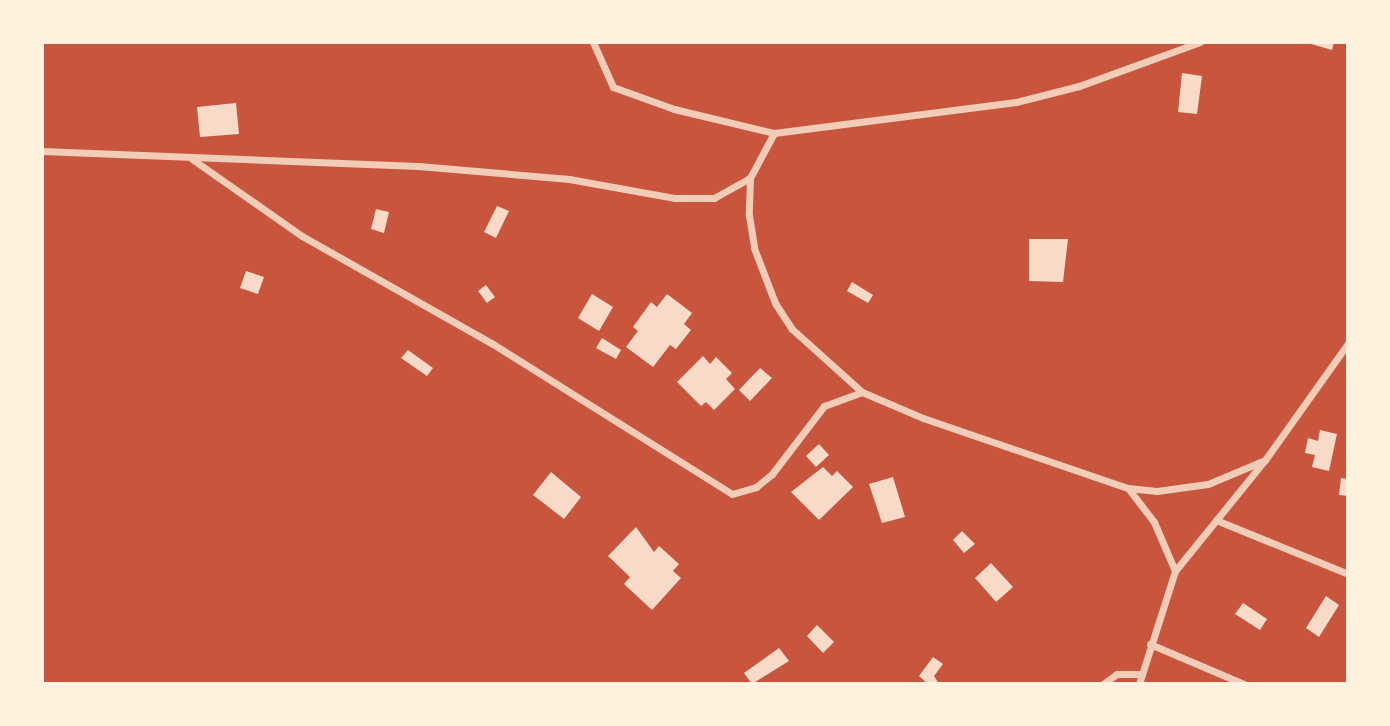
<!DOCTYPE html>
<style>
body{margin:0}
#map{position:relative;width:1390px;height:726px;overflow:hidden;background:#c8553d;font-family:"Sofia Sans Condensed",sans-serif}
div>[style]{position:absolute}
.building>*{inset:0;background:#f7dbc8}
.minor>*{height:7px;margin:-3.5px;padding:0 3.5px;transform-origin:3.5px;border-radius:3.5px;background:#f1ccb7}
span{translate:-50% -50%;white-space:nowrap;text-align:center;line-height:1.15;-webkit-text-stroke:5px #fff3e0;paint-order:stroke}
.frame{position:absolute;inset:0;border:44px solid #fff3e0;pointer-events:none}
</style>
<div id="map">
<div class="building">
<i style="clip-path:polygon(1304px 42px,1334px 42px,1332px 50px)"></i>
<i style="clip-path:polygon(1182px 73px,1202px 76px,1197px 114px,1178px 112px)"></i>
<i style="clip-path:polygon(236px 103px,239px 134px,200px 137px,197px 107px)"></i>
<i style="clip-path:polygon(497px 206px,509px 211px,496px 238px,484px 232px)"></i>
<i style="clip-path:polygon(376px 209px,389px 212px,384px 233px,371px 229px)"></i>
<i style="clip-path:polygon(1029px 239px,1068px 239px,1063px 282px,1029px 281px)"></i>
<i style="clip-path:polygon(246px 271px,264px 277px,258px 294px,240px 288px)"></i>
<i style="clip-path:polygon(852px 282px,873px 295px,868px 303px,847px 291px)"></i>
<i style="clip-path:polygon(486px 285px,495px 297px,487px 303px,478px 291px)"></i>
<i style="clip-path:polygon(592px 294px,613px 307px,599px 331px,578px 318px)"></i>
<i style="clip-path:polygon(667px 294px,692px 313px,684px 324px,691px 330px,676px 349px,670px 345px,653px 367px,626px 347px,638px 331px,633px 327px,651px 302px,657px 307px)"></i>
<i style="clip-path:polygon(602px 338px,621px 350px,616px 359px,596px 348px)"></i>
<i style="clip-path:polygon(408px 350px,433px 368px,427px 376px,401px 358px)"></i>
<i style="clip-path:polygon(703px 356px,710px 364px,716px 357px,732px 373px,726px 379px,735px 389px,714px 410px,706px 402px,701px 406px,677px 382px)"></i>
<i style="clip-path:polygon(760px 368px,772px 378px,750px 401px,739px 390px)"></i>
<i style="clip-path:polygon(1320px 430px,1337px 434px,1329px 471px,1312px 467px,1315px 455px,1305px 453px,1308px 438px,1318px 441px)"></i>
<i style="clip-path:polygon(819px 444px,829px 455px,816px 467px,806px 456px)"></i>
<i style="clip-path:polygon(823px 467px,832px 476px,837px 471px,853px 487px,819px 520px,791px 492px)"></i>
<i style="clip-path:polygon(551px 472px,581px 497px,564px 519px,533px 495px)"></i>
<i style="clip-path:polygon(893px 477px,905px 517px,882px 523px,869px 484px)"></i>
<i style="clip-path:polygon(1341px 478px,1348px 479px,1348px 496px,1339px 495px)"></i>
<i style="clip-path:polygon(636px 527px,654px 552px,659px 546px,679px 564px,673px 571px,681px 578px,652px 610px,624px 584px,630px 577px,608px 556px)"></i>
<i style="clip-path:polygon(962px 531px,975px 544px,964px 553px,953px 540px)"></i>
<i style="clip-path:polygon(991px 563px,1013px 587px,996px 602px,975px 578px)"></i>
<i style="clip-path:polygon(1326px 596px,1339px 605px,1319px 637px,1306px 628px)"></i>
<i style="clip-path:polygon(1243px 603px,1267px 619px,1260px 630px,1235px 614px)"></i>
<i style="clip-path:polygon(817px 625px,834px 642px,823px 653px,807px 636px)"></i>
<i style="clip-path:polygon(779px 648px,789px 661px,752px 684px,744px 673px)"></i>
<i style="clip-path:polygon(933px 657px,943px 664px,934px 676px,939px 684px,928px 684px,919px 676px)"></i>
</div>
<div class="minor">
<i style="left:593px;top:42px;width:49px;rotate:66deg"></i>
<i style="left:613px;top:87px;width:65px;rotate:19.8deg"></i>
<i style="left:674px;top:109px;width:103px;rotate:13.5deg"></i>
<i style="left:1200px;top:42px;width:129px;rotate:160deg"></i>
<i style="left:1079px;top:86px;width:65px;rotate:165.7deg"></i>
<i style="left:1016px;top:102px;width:244px;rotate:172.7deg"></i>
<i style="left:774px;top:133px;width:51px;rotate:118.1deg"></i>
<i style="left:750px;top:178px;width:37px;rotate:92deg"></i>
<i style="left:749px;top:215px;width:33px;rotate:81deg"></i>
<i style="left:754px;top:248px;width:59px;rotate:69.1deg"></i>
<i style="left:775px;top:303px;width:31px;rotate:57deg"></i>
<i style="left:792px;top:329px;width:94px;rotate:42deg"></i>
<i style="left:862px;top:392px;width:66px;rotate:23.1deg"></i>
<i style="left:923px;top:418px;width:217px;rotate:18.9deg"></i>
<i style="left:1128px;top:488px;width:29px;rotate:6deg"></i>
<i style="left:1157px;top:491px;width:51px;rotate:-7.8deg"></i>
<i style="left:1208px;top:484px;width:62px;rotate:-22.8deg"></i>
<i style="left:42px;top:151px;width:376px;rotate:2.3deg"></i>
<i style="left:418px;top:166px;width:152px;rotate:4.9deg"></i>
<i style="left:569px;top:179px;width:108px;rotate:10.2deg"></i>
<i style="left:675px;top:198px;width:39px"></i>
<i style="left:714px;top:198px;width:41px;rotate:-29.1deg"></i>
<i style="left:192px;top:159px;width:134px;rotate:35deg"></i>
<i style="left:302px;top:236px;width:219px;rotate:29.5deg"></i>
<i style="left:493px;top:344px;width:282px;rotate:32.1deg"></i>
<i style="left:732px;top:494px;width:25px;rotate:-16deg"></i>
<i style="left:756px;top:487px;width:21px;rotate:-39deg"></i>
<i style="left:772px;top:474px;width:86px;rotate:-52.6deg"></i>
<i style="left:824px;top:406px;width:40px;rotate:-20.2deg"></i>
<i style="left:1128px;top:488px;width:43px;rotate:52.6deg"></i>
<i style="left:1154px;top:522px;width:53px;rotate:66.8deg"></i>
<i style="left:1175px;top:571px;width:119px;rotate:107.7deg"></i>
<i style="left:1216px;top:520px;width:143px;rotate:22.2deg"></i>
<i style="left:1175px;top:571px;width:143px;rotate:-51deg"></i>
<i style="left:1265px;top:460px;width:143px;rotate:-54.6deg"></i>
<i style="left:1150px;top:644px;width:102px;rotate:23.1deg"></i>
<i style="left:1103px;top:684px;width:17px;rotate:-36deg"></i>
<i style="left:1117px;top:674px;width:24px"></i>
</div>
<div class="frame"></div>
</div>
